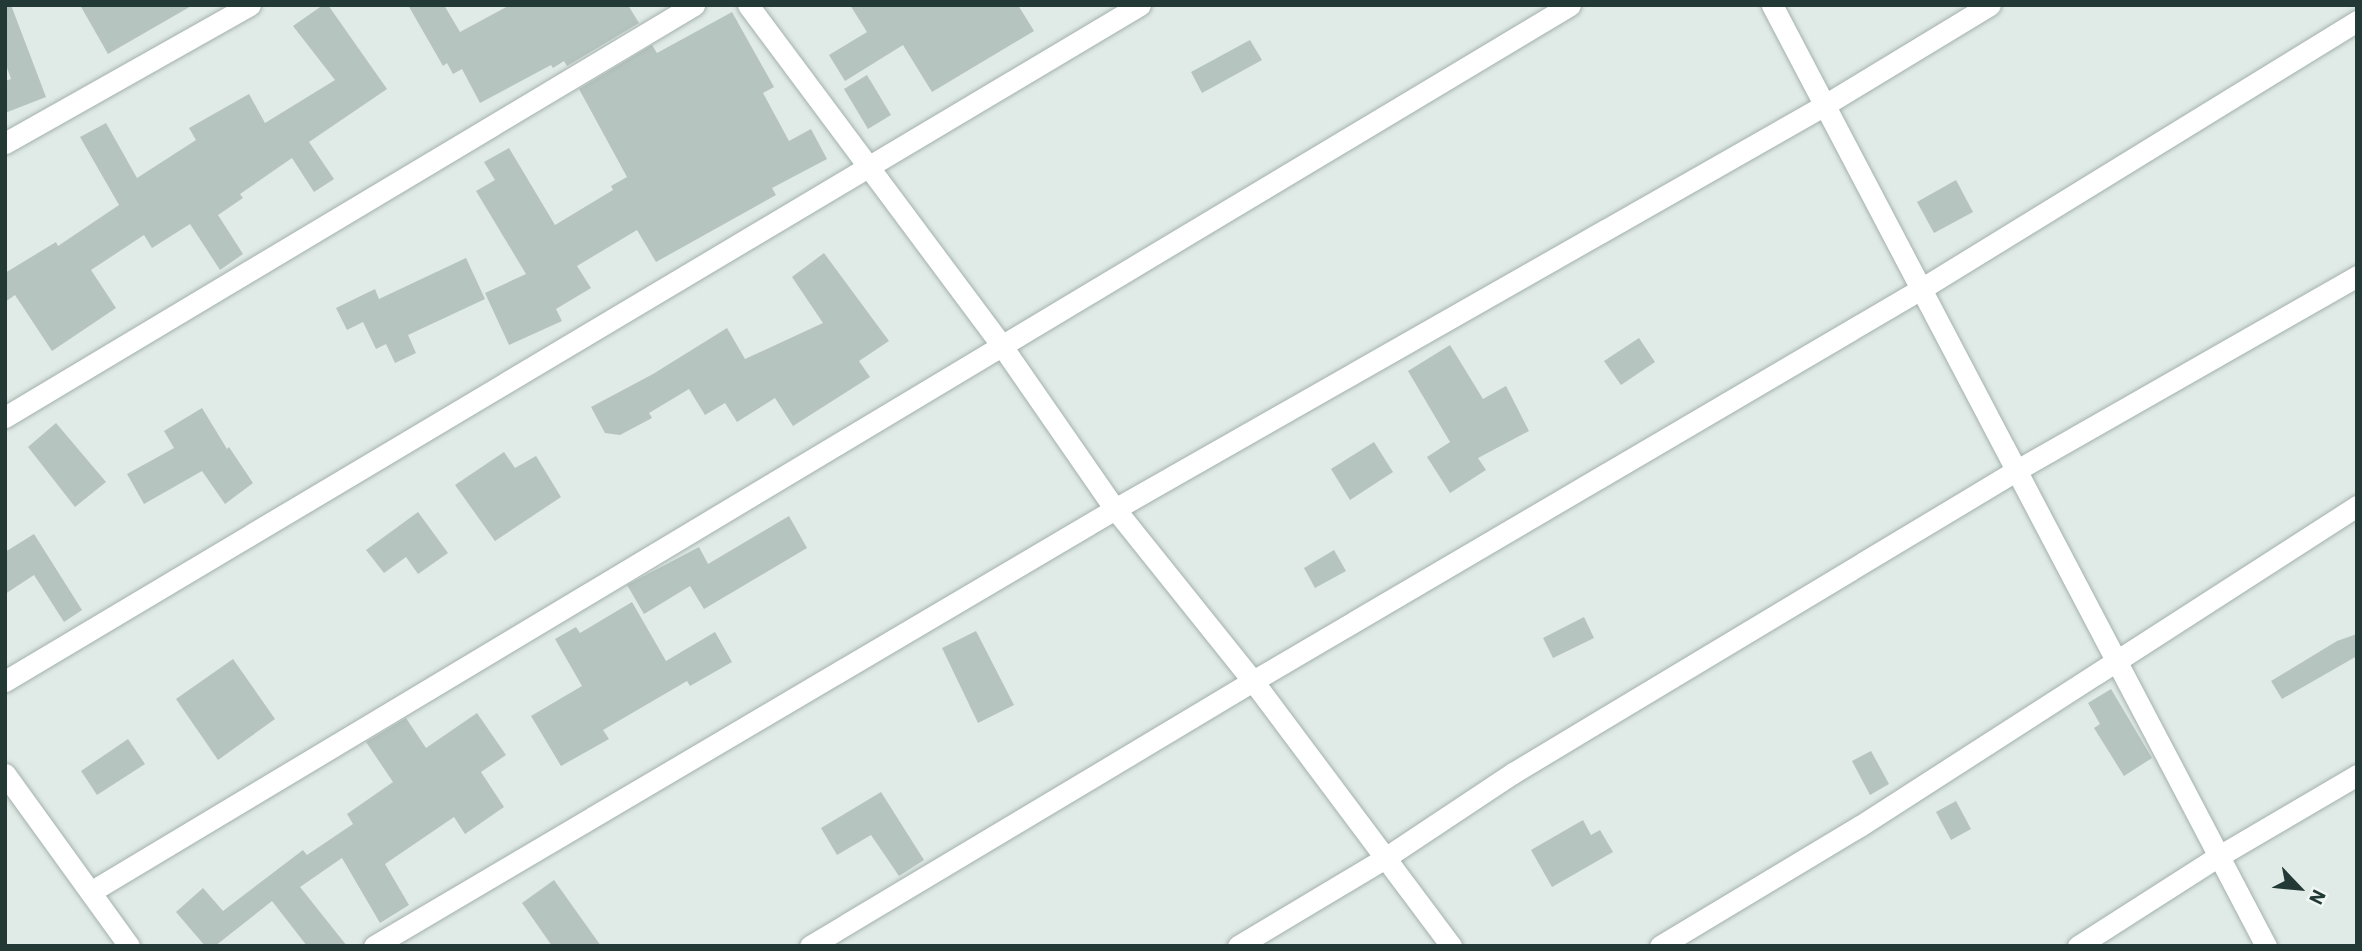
<!DOCTYPE html>
<style>
body{margin:0}
#map{position:relative;width:2362px;height:951px;overflow:hidden;background:#e0eae6;font-family:"IBM Plex Sans",sans-serif}
div>[style]{position:absolute}
.building>*{inset:0;background:#b6c4bf}
.roads{filter:drop-shadow(0 0 2px #a3b1ad) drop-shadow(0 0 2px #a3b1ad)}
.minor>*{height:21px;margin:-10.5px;padding:0 10.5px;transform-origin:10.5px;border-radius:10.5px;background:#fff}
span{translate:-50% -50%;white-space:nowrap;text-align:center;line-height:1.15;-webkit-text-stroke:5px #f0f7f4;paint-order:stroke}
.frame{position:absolute;inset:0;border:7px solid #223935;pointer-events:none}
.north{position:absolute;left:2264px;top:853px;width:70px;height:70px;-webkit-text-stroke:5px #f0f7f4;paint-order:stroke;rotate:116deg;font-size:19px;font-weight:700;line-height:28px;text-align:center;color:#223935}
.north::after{content:'';display:block;margin:auto;width:24px;height:32px;background:#223935;clip-path:polygon(50% 0,100% 100%,50% 72%,0 100%)}
</style>
<div id="map">
<div class="building">
<i style="clip-path:polygon(5px 5px,11px 5px,46px 97px,5px 113px,5px 81px,11px 79px,5px 62px)"></i>
<i style="clip-path:polygon(80px 5px,193px 5px,108px 54px)"></i>
<i style="clip-path:polygon(323px 5px,328px 5px,387px 89px,309px 142px,334px 179px,314px 192px,292px 158px,240px 194px,243px 198px,218px 215px,243px 254px,220px 270px,190px 224px,152px 248px,144px 235px,91px 270px,116px 308px,52px 351px,15px 295px,5px 302px,5px 273px,56px 242px,58px 246px,119px 205px,80px 137px,106px 123px,137px 178px,196px 140px,189px 128px,249px 94px,265px 123px,335px 80px,293px 26px)"></i>
<i style="clip-path:polygon(408px 5px,444px 5px,460px 32px,510px 5px,628px 5px,639px 23px,567px 66px,564px 61px,553px 68px,551px 65px,480px 103px,462px 69px,453px 74px,447px 63px,443px 66px)"></i>
<i style="clip-path:polygon(850px 5px,1018px 5px,1034px 31px,932px 92px,903px 45px,845px 81px,829px 55px,867px 32px)"></i>
<i style="clip-path:polygon(732px 12px,774px 87px,763px 93px,789px 141px,811px 129px,827px 159px,772px 188px,776px 195px,656px 262px,637px 230px,577px 266px,591px 288px,556px 309px,562px 321px,509px 345px,485px 293px,526px 274px,476px 191px,495px 180px,484px 162px,509px 148px,555px 225px,613px 190px,611px 186px,627px 177px,579px 89px,652px 45px,657px 53px)"></i>
<i style="clip-path:polygon(1250px 40px,1262px 60px,1202px 93px,1191px 72px)"></i>
<i style="clip-path:polygon(867px 75px,891px 115px,868px 129px,844px 89px)"></i>
<i style="clip-path:polygon(1956px 180px,1973px 212px,1934px 233px,1917px 202px)"></i>
<i style="clip-path:polygon(824px 253px,889px 341px,859px 361px,870px 377px,793px 426px,775px 398px,737px 422px,725px 403px,705px 415px,689px 389px,649px 413px,652px 418px,620px 435px,605px 433px,591px 407px,653px 374px,727px 328px,745px 359px,823px 323px,792px 277px)"></i>
<i style="clip-path:polygon(466px 258px,485px 299px,408px 335px,416px 353px,395px 363px,386px 344px,376px 349px,363px 322px,347px 330px,336px 308px,375px 289px,379px 299px)"></i>
<i style="clip-path:polygon(1639px 338px,1655px 362px,1621px 385px,1604px 361px)"></i>
<i style="clip-path:polygon(1450px 345px,1483px 399px,1506px 386px,1529px 431px,1478px 458px,1486px 470px,1450px 493px,1427px 457px,1450px 442px,1408px 371px)"></i>
<i style="clip-path:polygon(202px 408px,227px 449px,229px 447px,253px 483px,225px 504px,202px 471px,144px 504px,127px 474px,174px 448px,164px 431px)"></i>
<i style="clip-path:polygon(56px 423px,106px 482px,75px 507px,28px 447px)"></i>
<i style="clip-path:polygon(1374px 442px,1393px 472px,1350px 500px,1331px 469px)"></i>
<i style="clip-path:polygon(504px 452px,515px 468px,536px 456px,561px 497px,495px 541px,455px 485px)"></i>
<i style="clip-path:polygon(418px 512px,448px 553px,418px 574px,406px 557px,384px 573px,366px 550px)"></i>
<i style="clip-path:polygon(789px 516px,807px 548px,704px 609px,690px 586px,644px 614px,627px 585px,699px 547px,708px 564px)"></i>
<i style="clip-path:polygon(34px 534px,82px 610px,64px 622px,34px 575px,5px 594px,5px 552px)"></i>
<i style="clip-path:polygon(1334px 550px,1346px 571px,1315px 588px,1304px 568px)"></i>
<i style="clip-path:polygon(632px 602px,666px 661px,715px 632px,732px 662px,690px 686px,687px 681px,603px 730px,609px 739px,561px 766px,531px 716px,582px 686px,555px 639px,576px 627px,580px 633px)"></i>
<i style="clip-path:polygon(1584px 617px,1594px 638px,1553px 658px,1543px 638px)"></i>
<i style="clip-path:polygon(976px 631px,1014px 705px,978px 723px,942px 648px)"></i>
<i style="clip-path:polygon(2357px 634px,2357px 656px,2282px 699px,2271px 681px,2337px 641px)"></i>
<i style="clip-path:polygon(233px 659px,275px 719px,218px 760px,176px 699px)"></i>
<i style="clip-path:polygon(2111px 689px,2152px 758px,2124px 776px,2094px 728px,2100px 724px,2088px 703px)"></i>
<i style="clip-path:polygon(477px 713px,506px 755px,481px 772px,504px 807px,465px 834px,454px 817px,385px 864px,409px 905px,380px 923px,342px 858px,300px 887px,347px 946px,307px 946px,272px 901px,215px 946px,205px 946px,176px 912px,203px 888px,223px 911px,303px 850px,307px 855px,353px 824px,347px 814px,393px 782px,366px 742px,406px 718px,426px 748px)"></i>
<i style="clip-path:polygon(128px 739px,145px 764px,97px 795px,81px 771px)"></i>
<i style="clip-path:polygon(1871px 751px,1889px 784px,1870px 795px,1852px 761px)"></i>
<i style="clip-path:polygon(881px 792px,924px 860px,899px 876px,871px 835px,837px 855px,821px 828px)"></i>
<i style="clip-path:polygon(1956px 801px,1971px 829px,1951px 840px,1936px 812px)"></i>
<i style="clip-path:polygon(1583px 820px,1591px 835px,1600px 830px,1613px 852px,1552px 887px,1531px 850px)"></i>
<i style="clip-path:polygon(554px 880px,601px 946px,552px 946px,522px 903px)"></i>
</div>
<div class="roads">
<div class="minor">
<i style="left:748px;top:5px;width:425px;rotate:53.3deg"></i>
<i style="left:1002px;top:346px;width:198px;rotate:55.3deg"></i>
<i style="left:1115px;top:509px;width:221px;rotate:51.3deg"></i>
<i style="left:1253px;top:681px;width:331px;rotate:53.2deg"></i>
<i style="left:1772px;top:5px;width:1063px;rotate:62.3deg"></i>
<i style="left:5px;top:143px;width:281px;rotate:-29.4deg"></i>
<i style="left:5px;top:417px;width:803px;rotate:-30.88deg"></i>
<i style="left:5px;top:681px;width:1321px;rotate:-30.78deg"></i>
<i style="left:5px;top:774px;width:212px;rotate:54.2deg"></i>
<i style="left:92px;top:891px;width:1723px;rotate:-30.94deg"></i>
<i style="left:374px;top:946px;width:860px;rotate:-30.53deg"></i>
<i style="left:1115px;top:509px;width:815px;rotate:-29.65deg"></i>
<i style="left:1823px;top:106px;width:195px;rotate:-31.2deg"></i>
<i style="left:810px;top:946px;width:516px;rotate:-30.89deg"></i>
<i style="left:1253px;top:681px;width:775px;rotate:-30.41deg"></i>
<i style="left:1921px;top:289px;width:512px;rotate:-31.58deg"></i>
<i style="left:1238px;top:946px;width:171px;rotate:-30.9deg"></i>
<i style="left:1385px;top:858px;width:154px;rotate:-33.6deg"></i>
<i style="left:1513px;top:773px;width:588px;rotate:-31.01deg"></i>
<i style="left:2017px;top:470px;width:391px;rotate:-29.7deg"></i>
<i style="left:1660px;top:946px;width:233px;rotate:-31deg"></i>
<i style="left:1860px;top:826px;width:591px;rotate:-32.78deg"></i>
<i style="left:2078px;top:946px;width:167px;rotate:-32.6deg"></i>
<i style="left:2219px;top:856px;width:160px;rotate:-30.4deg"></i>
</div>
</div>
<div class="frame"></div>
<div class="north">N</div>
</div>
